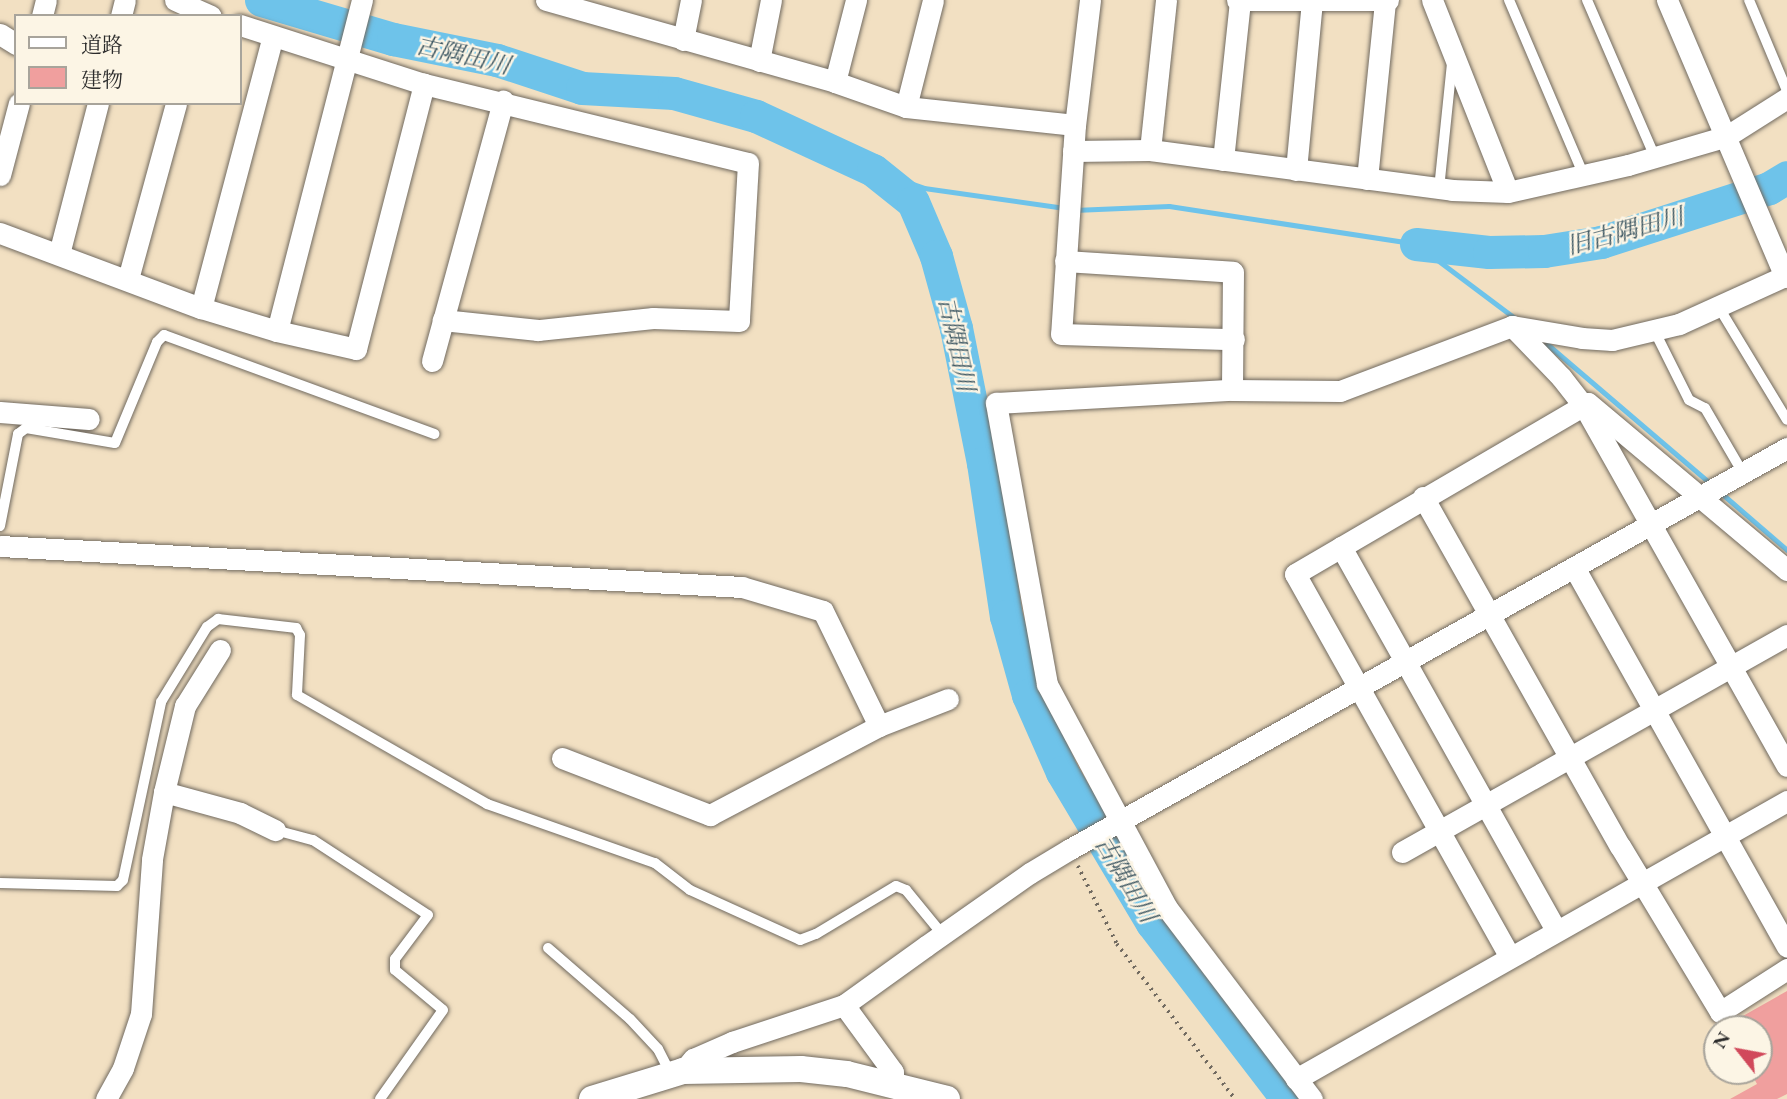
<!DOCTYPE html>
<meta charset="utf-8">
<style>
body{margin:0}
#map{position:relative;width:1787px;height:1099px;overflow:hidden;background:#f2e0c2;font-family:"EB Garamond","Noto Serif JP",serif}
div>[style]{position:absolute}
.stream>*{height:5px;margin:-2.5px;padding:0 2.5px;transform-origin:2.5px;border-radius:2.5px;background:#6ec3ea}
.river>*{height:33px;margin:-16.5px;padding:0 16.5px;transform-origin:16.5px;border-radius:16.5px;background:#6ec3ea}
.building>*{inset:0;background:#f09f9e}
.path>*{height:3.5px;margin-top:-1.75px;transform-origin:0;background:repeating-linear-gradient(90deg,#716a60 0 2px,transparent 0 7px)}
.roads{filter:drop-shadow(0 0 2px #716a60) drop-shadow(0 0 2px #716a60)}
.service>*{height:10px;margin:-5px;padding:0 5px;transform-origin:5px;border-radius:5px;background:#fff}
.minor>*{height:21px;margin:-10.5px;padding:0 10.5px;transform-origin:10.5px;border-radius:10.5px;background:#fff}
.tertiary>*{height:26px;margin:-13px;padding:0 13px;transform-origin:13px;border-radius:13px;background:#fff}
span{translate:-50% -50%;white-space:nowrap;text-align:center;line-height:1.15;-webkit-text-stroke:5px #fcf5e5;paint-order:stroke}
.water-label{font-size:24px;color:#3f5964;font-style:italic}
.legend{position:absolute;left:14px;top:14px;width:228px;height:91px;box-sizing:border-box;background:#fcf5e5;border:2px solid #a8a49b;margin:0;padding:9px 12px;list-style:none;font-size:21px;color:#2b2b2b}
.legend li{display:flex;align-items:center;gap:14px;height:35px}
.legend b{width:35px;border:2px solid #a8a49b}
.north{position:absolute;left:1703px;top:1015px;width:70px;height:70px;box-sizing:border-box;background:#fcf5e5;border:2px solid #a8a49b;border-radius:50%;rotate:301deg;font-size:19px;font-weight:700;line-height:28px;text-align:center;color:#2b2b2b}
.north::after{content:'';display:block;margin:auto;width:24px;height:32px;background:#d1495b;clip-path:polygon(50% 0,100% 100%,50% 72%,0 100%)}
</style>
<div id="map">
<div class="stream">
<i style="left:873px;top:170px;width:54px;rotate:19.4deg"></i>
<i style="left:924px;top:188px;width:142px;rotate:8.1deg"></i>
<i style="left:1074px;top:210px;width:95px;rotate:-2.4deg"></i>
<i style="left:1169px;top:206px;width:250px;rotate:8.7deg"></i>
<i style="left:1416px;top:244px;width:125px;rotate:36.9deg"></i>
<i style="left:1540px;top:338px;width:225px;rotate:40.5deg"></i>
<i style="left:1721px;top:493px;width:87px;rotate:40.8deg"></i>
</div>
<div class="river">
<i style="left:261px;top:0;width:138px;rotate:16.5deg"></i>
<i style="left:393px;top:39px;width:106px;rotate:11.4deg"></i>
<i style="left:497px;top:60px;width:89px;rotate:18.2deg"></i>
<i style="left:582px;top:88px;width:92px;rotate:3.1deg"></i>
<i style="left:674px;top:93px;width:85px;rotate:15.7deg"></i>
<i style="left:756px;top:116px;width:129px;rotate:24.8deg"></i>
<i style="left:873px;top:170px;width:51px;rotate:38.7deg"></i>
<i style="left:913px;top:202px;width:59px;rotate:66.9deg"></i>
<i style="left:936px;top:256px;width:75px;rotate:74.5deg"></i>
<i style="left:956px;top:328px;width:138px;rotate:78.7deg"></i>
<i style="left:983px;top:463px;width:155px;rotate:81.5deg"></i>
<i style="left:1006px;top:616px;width:82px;rotate:74.4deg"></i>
<i style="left:1028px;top:695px;width:84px;rotate:66.2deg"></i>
<i style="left:1062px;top:772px;width:176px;rotate:59.2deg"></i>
<i style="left:1152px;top:923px;width:222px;rotate:52.5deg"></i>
<i style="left:1416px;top:244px;width:73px;rotate:6.3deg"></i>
<i style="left:1489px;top:252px;width:55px;rotate:-1deg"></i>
<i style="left:1544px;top:251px;width:58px;rotate:-9deg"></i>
<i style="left:1601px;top:242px;width:176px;rotate:-17.8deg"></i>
<i style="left:1769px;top:188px;width:21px;rotate:-31deg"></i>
</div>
<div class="building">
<i style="clip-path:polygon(1787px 991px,1787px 1094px,1777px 1099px,1730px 1099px,1757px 1084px,1750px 1071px,1759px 1071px,1759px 1029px,1720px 1029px)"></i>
</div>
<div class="path">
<i style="left:1078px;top:866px;width:87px;rotate:63.4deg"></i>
<i style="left:1117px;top:944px;width:195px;rotate:52.7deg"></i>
</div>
<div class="roads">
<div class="service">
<i style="left:1509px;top:0;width:191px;rotate:66.9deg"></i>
<i style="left:1587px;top:0;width:171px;rotate:66.6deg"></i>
<i style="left:1749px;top:0;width:99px;rotate:67.3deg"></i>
<i style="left:1439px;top:189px;width:127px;rotate:-84.1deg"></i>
<i style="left:1718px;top:306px;width:133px;rotate:58.8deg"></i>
<i style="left:1654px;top:330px;width:78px;rotate:63.4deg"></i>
<i style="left:1689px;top:400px;width:18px;rotate:27deg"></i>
<i style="left:1705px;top:408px;width:75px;rotate:59.7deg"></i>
<i style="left:0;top:526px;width:94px;rotate:-78.9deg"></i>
<i style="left:18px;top:434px;width:10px;rotate:-37deg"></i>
<i style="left:26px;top:428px;width:90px;rotate:9.6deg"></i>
<i style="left:115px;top:443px;width:109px;rotate:-67.4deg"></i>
<i style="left:157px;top:342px;width:10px;rotate:-45deg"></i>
<i style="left:164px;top:335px;width:288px;rotate:20.1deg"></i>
<i style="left:275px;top:830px;width:39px;rotate:15deg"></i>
<i style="left:313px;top:840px;width:137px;rotate:33.1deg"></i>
<i style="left:428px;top:915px;width:55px;rotate:126.9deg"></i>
<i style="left:395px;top:959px;width:11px;rotate:90deg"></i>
<i style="left:395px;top:970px;width:62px;rotate:39.8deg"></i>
<i style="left:443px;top:1010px;width:109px;rotate:125.3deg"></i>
<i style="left:0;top:883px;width:117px;rotate:1.5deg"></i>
<i style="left:117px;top:886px;width:8px;rotate:-45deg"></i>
<i style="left:123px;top:880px;width:182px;rotate:-77.9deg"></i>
<i style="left:161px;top:702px;width:88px;rotate:-58.5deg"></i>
<i style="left:207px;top:627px;width:14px;rotate:-36deg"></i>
<i style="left:218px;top:619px;width:79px;rotate:6.6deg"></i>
<i style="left:296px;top:628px;width:8px;rotate:60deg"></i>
<i style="left:300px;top:635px;width:60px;rotate:92.9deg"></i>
<i style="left:297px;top:695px;width:219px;rotate:29.8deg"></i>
<i style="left:487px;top:804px;width:178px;rotate:19.4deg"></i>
<i style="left:655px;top:863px;width:44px;rotate:37.6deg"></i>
<i style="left:690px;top:890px;width:121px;rotate:24.4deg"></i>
<i style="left:800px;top:940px;width:17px;rotate:-21deg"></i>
<i style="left:816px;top:934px;width:93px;rotate:-31deg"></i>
<i style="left:896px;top:886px;width:11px;rotate:22deg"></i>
<i style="left:906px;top:890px;width:58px;rotate:50.6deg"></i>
<i style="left:548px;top:948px;width:108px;rotate:40.9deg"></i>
<i style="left:630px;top:1019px;width:41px;rotate:47deg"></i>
<i style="left:658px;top:1049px;width:29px;rotate:63deg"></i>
</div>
<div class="minor">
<i style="left:175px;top:0;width:39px;rotate:24deg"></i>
<i style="left:546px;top:0;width:300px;rotate:15.8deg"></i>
<i style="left:835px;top:82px;width:75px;rotate:19.4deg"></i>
<i style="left:906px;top:107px;width:170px;rotate:6.1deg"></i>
<i style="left:1090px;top:0;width:126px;rotate:96.8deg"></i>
<i style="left:1075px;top:125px;width:209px;rotate:93.8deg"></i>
<i style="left:1061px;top:334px;width:173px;rotate:1.7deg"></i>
<i style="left:1237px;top:0;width:151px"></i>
<i style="left:1432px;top:0;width:206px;rotate:68.4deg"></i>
<i style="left:1667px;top:0;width:301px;rotate:66.9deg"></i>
<i style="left:42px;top:16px;width:16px;rotate:-76deg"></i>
<i style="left:121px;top:16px;width:16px;rotate:-76deg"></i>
<i style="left:240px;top:25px;width:193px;rotate:17.8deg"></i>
<i style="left:424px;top:84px;width:333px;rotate:13.7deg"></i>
<i style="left:748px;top:163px;width:158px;rotate:93.3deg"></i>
<i style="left:739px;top:321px;width:86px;rotate:-178deg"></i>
<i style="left:653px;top:318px;width:116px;rotate:174deg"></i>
<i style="left:538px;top:330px;width:96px;rotate:-174deg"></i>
<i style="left:0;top:34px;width:19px;rotate:32deg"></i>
<i style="left:683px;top:40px;width:41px;rotate:-78.7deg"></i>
<i style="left:759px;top:61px;width:62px;rotate:-78.9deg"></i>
<i style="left:835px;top:82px;width:85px;rotate:-75.6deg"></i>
<i style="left:906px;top:107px;width:110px;rotate:-75.8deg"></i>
<i style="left:1150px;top:150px;width:151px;rotate:-83.9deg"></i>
<i style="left:1073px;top:151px;width:77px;rotate:-0.7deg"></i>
<i style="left:1150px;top:150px;width:305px;rotate:7.5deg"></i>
<i style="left:1452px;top:190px;width:56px;rotate:2deg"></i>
<i style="left:1508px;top:192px;width:123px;rotate:-12.7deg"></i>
<i style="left:1628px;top:165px;width:103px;rotate:-16.3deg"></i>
<i style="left:1727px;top:136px;width:71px;rotate:-32.3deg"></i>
<i style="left:1223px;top:160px;width:161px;rotate:-83.9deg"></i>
<i style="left:1296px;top:170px;width:169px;rotate:-84.6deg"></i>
<i style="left:0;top:175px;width:74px;rotate:-75.2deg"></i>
<i style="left:1367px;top:179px;width:178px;rotate:-84.2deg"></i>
<i style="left:0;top:233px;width:215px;rotate:20.5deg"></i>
<i style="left:201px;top:308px;width:79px;rotate:16.8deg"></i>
<i style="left:277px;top:331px;width:81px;rotate:12.8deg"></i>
<i style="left:356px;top:349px;width:274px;rotate:-75.6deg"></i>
<i style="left:59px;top:254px;width:156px;rotate:-75.5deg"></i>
<i style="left:1065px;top:261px;width:168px;rotate:3.7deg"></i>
<i style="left:1233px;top:272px;width:118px;rotate:90.5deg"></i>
<i style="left:128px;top:279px;width:182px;rotate:-74.7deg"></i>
<i style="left:201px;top:308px;width:281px;rotate:-75.2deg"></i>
<i style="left:1512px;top:326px;width:71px;rotate:46.1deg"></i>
<i style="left:1561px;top:377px;width:37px;rotate:52deg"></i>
<i style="left:1584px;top:406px;width:413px;rotate:60.6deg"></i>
<i style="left:277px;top:331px;width:342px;rotate:-75.6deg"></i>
<i style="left:432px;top:361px;width:270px;rotate:-74.7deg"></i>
<i style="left:0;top:412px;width:89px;rotate:4.5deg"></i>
<i style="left:1423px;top:497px;width:401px;rotate:60.6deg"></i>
<i style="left:1620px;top:846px;width:194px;rotate:58.9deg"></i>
<i style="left:1720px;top:1012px;width:80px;rotate:-32.7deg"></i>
<i style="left:0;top:546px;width:743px;rotate:3.16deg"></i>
<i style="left:742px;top:587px;width:84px;rotate:16.5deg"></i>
<i style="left:823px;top:611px;width:128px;rotate:64deg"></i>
<i style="left:1341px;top:547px;width:439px;rotate:60.7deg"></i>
<i style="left:1575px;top:569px;width:433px;rotate:60.7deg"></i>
<i style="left:562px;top:758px;width:159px;rotate:21.1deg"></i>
<i style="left:710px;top:815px;width:191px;rotate:-27.8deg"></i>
<i style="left:879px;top:726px;width:74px;rotate:-21.4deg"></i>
<i style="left:164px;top:792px;width:79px;rotate:15.4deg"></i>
<i style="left:240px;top:813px;width:39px;rotate:26deg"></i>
<i style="left:1402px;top:852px;width:442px;rotate:-29.4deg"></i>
<i style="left:1510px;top:957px;width:439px;rotate:-119.3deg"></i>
<i style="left:1295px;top:574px;width:339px;rotate:-30.3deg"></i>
<i style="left:1588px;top:403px;width:260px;rotate:40deg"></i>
<i style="left:683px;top:1071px;width:16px;rotate:-50deg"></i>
<i style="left:693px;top:1059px;width:43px;rotate:-23.6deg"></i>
<i style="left:732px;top:1042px;width:118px;rotate:-18.3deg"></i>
<i style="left:1296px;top:1079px;width:564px;rotate:-29.52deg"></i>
<i style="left:893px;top:1085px;width:13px;rotate:-90deg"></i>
<i style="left:893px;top:1072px;width:83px;rotate:-126.2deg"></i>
<i style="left:844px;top:1005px;width:101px;rotate:-35.7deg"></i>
<i style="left:926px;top:946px;width:127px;rotate:-35.1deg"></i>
<i style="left:1030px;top:873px;width:47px;rotate:-31deg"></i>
<i style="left:1070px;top:849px;width:822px;rotate:-29.22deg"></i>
<i style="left:106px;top:1099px;width:35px;rotate:-61deg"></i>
<i style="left:123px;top:1068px;width:57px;rotate:-71.6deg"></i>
<i style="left:141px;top:1014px;width:155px;rotate:-85.9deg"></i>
<i style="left:152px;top:859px;width:68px;rotate:-79.8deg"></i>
<i style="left:164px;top:792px;width:89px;rotate:-76.3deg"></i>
<i style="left:185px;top:706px;width:66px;rotate:-58deg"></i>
<i style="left:1312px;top:1099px;width:240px;rotate:-127.2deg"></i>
<i style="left:1167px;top:908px;width:254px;rotate:-118.2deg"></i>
<i style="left:1047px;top:684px;width:286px;rotate:-100.3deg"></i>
<i style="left:996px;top:403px;width:236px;rotate:-3.2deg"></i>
<i style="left:1232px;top:390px;width:108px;rotate:0.5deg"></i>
<i style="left:1340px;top:391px;width:184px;rotate:-20.7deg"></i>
<i style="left:1512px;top:326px;width:71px;rotate:9.7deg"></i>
<i style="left:1582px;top:338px;width:30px;rotate:4deg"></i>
<i style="left:1612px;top:340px;width:69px;rotate:-13.4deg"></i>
<i style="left:1679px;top:324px;width:119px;rotate:-24.4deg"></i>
</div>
<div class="tertiary">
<i style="left:592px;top:1099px;width:95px;rotate:-17.1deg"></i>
<i style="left:683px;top:1071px;width:118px;rotate:-1deg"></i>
<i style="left:801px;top:1069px;width:46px;rotate:6.2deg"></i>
<i style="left:847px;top:1074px;width:103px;rotate:14deg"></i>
</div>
</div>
<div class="water-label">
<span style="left:463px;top:55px;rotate:13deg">古隅田川</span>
<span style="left:1625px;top:231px;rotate:-15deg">旧古隅田川</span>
<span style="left:957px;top:344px;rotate:78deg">古隅田川</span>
<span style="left:1126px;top:879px;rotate:59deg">古隅田川</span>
</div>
<ul class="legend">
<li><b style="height:9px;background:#fff"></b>道路</li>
<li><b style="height:19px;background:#f09f9e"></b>建物</li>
</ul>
<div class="north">N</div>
</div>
